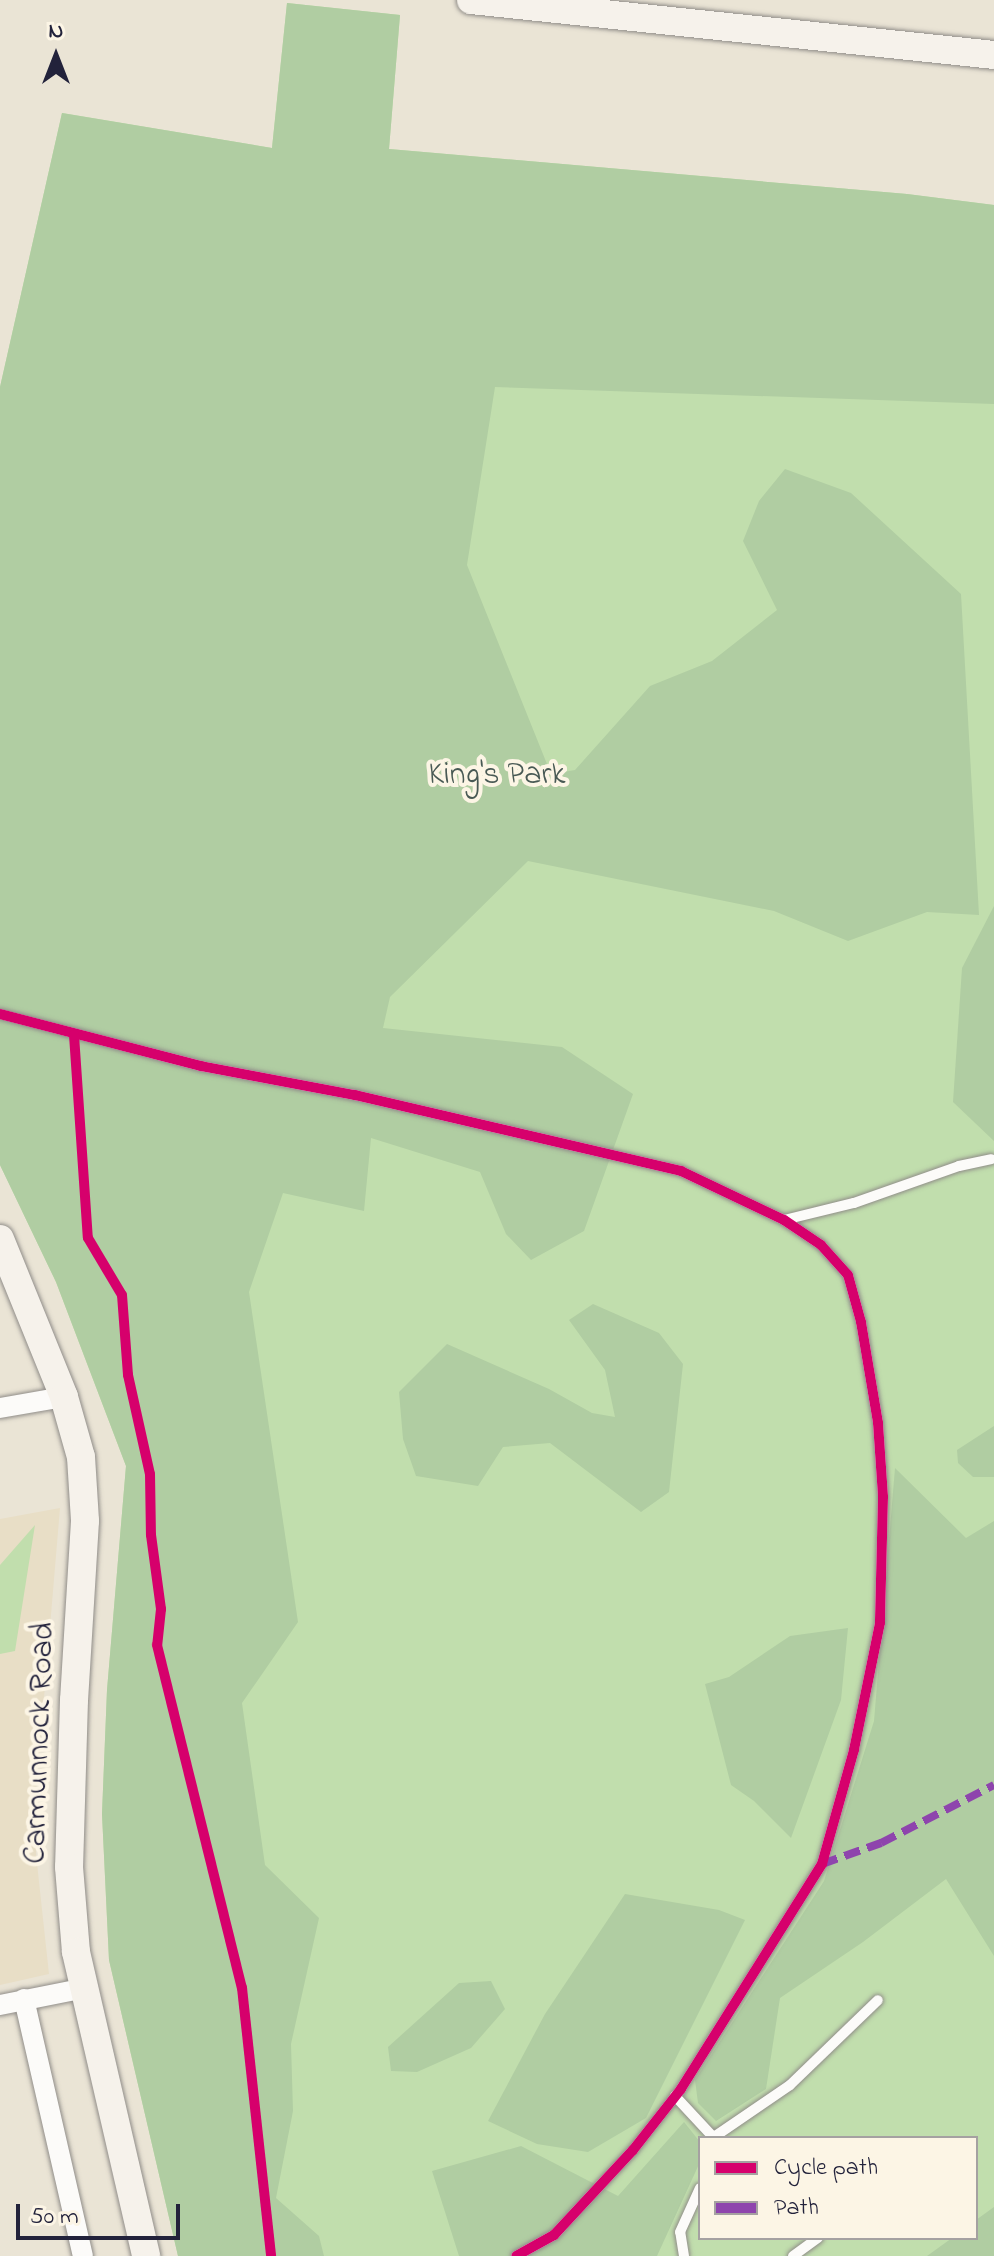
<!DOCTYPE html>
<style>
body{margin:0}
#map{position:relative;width:994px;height:2256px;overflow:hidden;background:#eae4d5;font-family:"Indie Flower",sans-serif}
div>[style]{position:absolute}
.built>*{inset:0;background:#e8dec6}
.green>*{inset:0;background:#c1dead}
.forest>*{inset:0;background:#b0cda2}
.roads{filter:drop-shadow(0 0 2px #908d89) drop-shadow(0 0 2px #908d89)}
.lane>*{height:10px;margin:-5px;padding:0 5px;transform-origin:5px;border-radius:5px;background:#fcfbf9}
.street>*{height:20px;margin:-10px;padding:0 10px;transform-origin:10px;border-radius:10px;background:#fcfbf9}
.secondary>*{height:28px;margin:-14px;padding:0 14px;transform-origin:14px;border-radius:14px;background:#f6f2eb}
.quiet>*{height:8px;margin-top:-4px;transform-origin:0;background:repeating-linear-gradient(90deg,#8e44ad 0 16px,transparent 0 24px)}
.cycleway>*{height:10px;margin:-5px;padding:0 5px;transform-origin:5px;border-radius:5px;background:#d6006c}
span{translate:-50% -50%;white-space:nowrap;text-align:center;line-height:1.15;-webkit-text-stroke:8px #fcf5e5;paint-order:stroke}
.park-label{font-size:32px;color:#485954}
.street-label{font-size:32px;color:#22223b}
.legend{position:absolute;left:698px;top:2136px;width:280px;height:104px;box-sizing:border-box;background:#fcf5e5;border:2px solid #a5a1a1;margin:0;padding:10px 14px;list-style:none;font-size:24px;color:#22223b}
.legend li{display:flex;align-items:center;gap:16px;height:40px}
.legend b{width:40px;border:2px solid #a5a1a1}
.north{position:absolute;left:16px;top:16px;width:80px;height:80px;-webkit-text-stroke:6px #fcf5e5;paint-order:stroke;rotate:0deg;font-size:22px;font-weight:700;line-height:32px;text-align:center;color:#22223b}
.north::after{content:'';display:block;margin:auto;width:28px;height:36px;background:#22223b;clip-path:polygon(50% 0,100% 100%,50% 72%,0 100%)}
.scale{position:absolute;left:16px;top:2204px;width:164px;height:36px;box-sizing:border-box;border:4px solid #22223b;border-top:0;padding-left:10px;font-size:24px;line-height:28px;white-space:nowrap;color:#22223b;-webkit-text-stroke:6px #fcf5e5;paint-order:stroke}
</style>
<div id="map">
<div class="built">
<i style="clip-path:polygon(60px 1508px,36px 1793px,36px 1854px,49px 1974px,0 1985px,0 1519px)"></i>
</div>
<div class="green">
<i style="clip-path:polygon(evenodd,287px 3px,400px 15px,389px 149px,907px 194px,994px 205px,994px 2256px,178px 2256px,109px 1960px,102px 1814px,107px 1690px,126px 1466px,56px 1282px,0 1165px,0 387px,62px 113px,272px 148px,287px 3px,700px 2138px,976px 2138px,976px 2238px,700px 2238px,700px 2138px)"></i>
<i style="clip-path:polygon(35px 1525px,15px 1651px,0 1654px,0 1565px)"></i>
</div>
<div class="forest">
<i style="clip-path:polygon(287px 3px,400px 15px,389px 149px,907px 194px,994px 205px,994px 404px,495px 387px,467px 565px,551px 774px,575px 770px,650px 686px,712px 661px,777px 610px,743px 541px,759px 501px,785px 469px,851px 493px,961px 594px,979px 915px,927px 912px,848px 941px,774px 911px,528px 861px,390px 997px,383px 1028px,562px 1047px,633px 1094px,584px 1231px,531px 1260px,506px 1234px,480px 1172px,371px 1138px,364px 1211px,283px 1193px,249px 1292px,298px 1622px,242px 1703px,265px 1865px,319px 1918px,291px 2044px,293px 2111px,276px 2198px,319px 2236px,324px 2256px,178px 2256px,109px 1960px,102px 1814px,107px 1690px,126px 1466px,56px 1282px,0 1165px,0 387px,62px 113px,272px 148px)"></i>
<i style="clip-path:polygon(994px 906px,994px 1141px,953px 1102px,962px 968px)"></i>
<i style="clip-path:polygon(593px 1304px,659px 1333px,683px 1364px,669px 1492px,641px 1512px,550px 1443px,503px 1447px,478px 1486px,416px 1476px,403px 1439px,399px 1392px,447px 1344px,549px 1389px,592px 1413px,615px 1417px,605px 1370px,569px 1320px)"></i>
<i style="clip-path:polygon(994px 1426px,994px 1477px,973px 1477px,958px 1463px,957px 1450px)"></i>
<i style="clip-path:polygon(895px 1468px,966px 1538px,994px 1521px,994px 1956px,946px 1879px,863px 1942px,780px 1998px,766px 2089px,716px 2121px,698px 2103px,695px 2080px,824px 1881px,874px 1721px)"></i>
<i style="clip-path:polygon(848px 1628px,841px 1700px,791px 1838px,754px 1801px,731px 1785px,705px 1684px,729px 1677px,790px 1636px)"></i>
<i style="clip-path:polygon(625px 1894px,719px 1910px,745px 1920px,646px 2118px,588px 2152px,537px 2144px,488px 2121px,545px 2014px)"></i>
<i style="clip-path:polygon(491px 1981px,505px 2009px,471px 2048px,417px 2072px,391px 2071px,388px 2047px,459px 1983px)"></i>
<i style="clip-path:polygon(684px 2122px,700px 2142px,700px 2162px,657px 2256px,459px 2256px,432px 2171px,521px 2146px,618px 2196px)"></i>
<i style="clip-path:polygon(994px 2207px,994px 2256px,927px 2256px,952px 2238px,976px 2238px,976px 2220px)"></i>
</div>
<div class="roads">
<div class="lane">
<i style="left:0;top:1014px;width:208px;rotate:14.5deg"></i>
<i style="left:201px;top:1066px;width:157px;rotate:10.7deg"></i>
<i style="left:355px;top:1095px;width:335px;rotate:13.1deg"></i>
<i style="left:681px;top:1171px;width:114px;rotate:25.4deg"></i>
<i style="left:784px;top:1220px;width:45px;rotate:34deg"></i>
<i style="left:821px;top:1245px;width:40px;rotate:48deg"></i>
<i style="left:848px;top:1275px;width:49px;rotate:74.5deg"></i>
<i style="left:861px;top:1322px;width:102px;rotate:80.4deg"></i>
<i style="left:878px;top:1423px;width:74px;rotate:86.1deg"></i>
<i style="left:883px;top:1497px;width:126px;rotate:91.4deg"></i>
<i style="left:880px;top:1623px;width:130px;rotate:101.6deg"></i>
<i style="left:854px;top:1750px;width:118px;rotate:105.7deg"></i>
<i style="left:822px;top:1864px;width:266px;rotate:122.1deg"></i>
<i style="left:681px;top:2089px;width:78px;rotate:128.2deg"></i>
<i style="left:633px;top:2150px;width:116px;rotate:132.9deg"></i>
<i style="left:554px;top:2235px;width:43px;rotate:151.1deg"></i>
<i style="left:784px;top:1220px;width:72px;rotate:-13.7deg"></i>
<i style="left:854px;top:1203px;width:111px;rotate:-19.4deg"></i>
<i style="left:959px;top:1166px;width:33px;rotate:-12deg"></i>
<i style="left:675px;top:2096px;width:57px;rotate:47.1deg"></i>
<i style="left:714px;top:2137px;width:92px;rotate:-34.4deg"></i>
<i style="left:790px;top:2085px;width:122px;rotate:-44deg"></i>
<i style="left:684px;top:2256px;width:24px;rotate:-99deg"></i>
<i style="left:680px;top:2232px;width:48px;rotate:-65.6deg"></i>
<i style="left:793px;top:2256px;width:31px;rotate:-36deg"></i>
</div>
<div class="street">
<i style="left:0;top:1408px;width:65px;rotate:-9.8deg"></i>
<i style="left:24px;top:1999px;width:264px;rotate:77.1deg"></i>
<i style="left:0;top:2005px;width:87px;rotate:-11.3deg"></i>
</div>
<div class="secondary">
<i style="left:471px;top:0;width:526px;rotate:6deg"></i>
<i style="left:0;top:1239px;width:170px;rotate:67.9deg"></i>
<i style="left:64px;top:1397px;width:62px;rotate:74.2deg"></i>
<i style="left:81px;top:1457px;width:64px;rotate:86.4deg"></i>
<i style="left:85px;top:1521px;width:179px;rotate:93.5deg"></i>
<i style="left:74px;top:1700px;width:167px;rotate:91.7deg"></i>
<i style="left:69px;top:1867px;width:85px;rotate:85.3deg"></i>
<i style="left:76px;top:1952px;width:312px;rotate:77deg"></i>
</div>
</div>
<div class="quiet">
<i style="left:822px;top:1864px;width:63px;rotate:-19.6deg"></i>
<i style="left:881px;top:1843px;width:127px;rotate:-27.2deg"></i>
</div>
<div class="cycleway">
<i style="left:0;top:1014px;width:208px;rotate:14.5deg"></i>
<i style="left:201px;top:1066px;width:157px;rotate:10.7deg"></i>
<i style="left:355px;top:1095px;width:335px;rotate:13.1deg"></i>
<i style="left:681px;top:1171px;width:114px;rotate:25.4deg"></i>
<i style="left:784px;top:1220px;width:45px;rotate:34deg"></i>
<i style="left:821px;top:1245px;width:40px;rotate:48deg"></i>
<i style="left:848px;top:1275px;width:49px;rotate:74.5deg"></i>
<i style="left:861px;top:1322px;width:102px;rotate:80.4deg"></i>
<i style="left:878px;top:1423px;width:74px;rotate:86.1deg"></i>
<i style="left:883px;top:1497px;width:126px;rotate:91.4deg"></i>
<i style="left:880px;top:1623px;width:130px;rotate:101.6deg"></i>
<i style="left:854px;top:1750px;width:118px;rotate:105.7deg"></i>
<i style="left:822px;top:1864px;width:266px;rotate:122.1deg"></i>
<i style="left:681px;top:2089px;width:78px;rotate:128.2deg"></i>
<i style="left:633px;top:2150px;width:116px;rotate:132.9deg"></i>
<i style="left:554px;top:2235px;width:43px;rotate:151.1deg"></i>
<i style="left:74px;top:1035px;width:203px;rotate:86.1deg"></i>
<i style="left:88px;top:1238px;width:66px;rotate:59.2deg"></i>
<i style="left:122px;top:1295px;width:80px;rotate:85.7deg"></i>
<i style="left:128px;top:1375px;width:101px;rotate:77.5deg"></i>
<i style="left:150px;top:1474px;width:61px;rotate:89.1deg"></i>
<i style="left:151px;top:1535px;width:75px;rotate:82.3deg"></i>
<i style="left:161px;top:1609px;width:36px;rotate:96deg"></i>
<i style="left:157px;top:1645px;width:353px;rotate:76.1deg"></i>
<i style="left:242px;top:1988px;width:270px;rotate:83.8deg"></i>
</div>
<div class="park-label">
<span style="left:497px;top:776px">King's Park</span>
</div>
<div class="street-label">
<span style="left:41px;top:1743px;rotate:-88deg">Carmunnock Road</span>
</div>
<ul class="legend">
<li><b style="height:10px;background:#d6006c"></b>Cycle path</li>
<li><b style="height:10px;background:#8e44ad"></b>Path</li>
</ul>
<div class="north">N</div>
<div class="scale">50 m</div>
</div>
